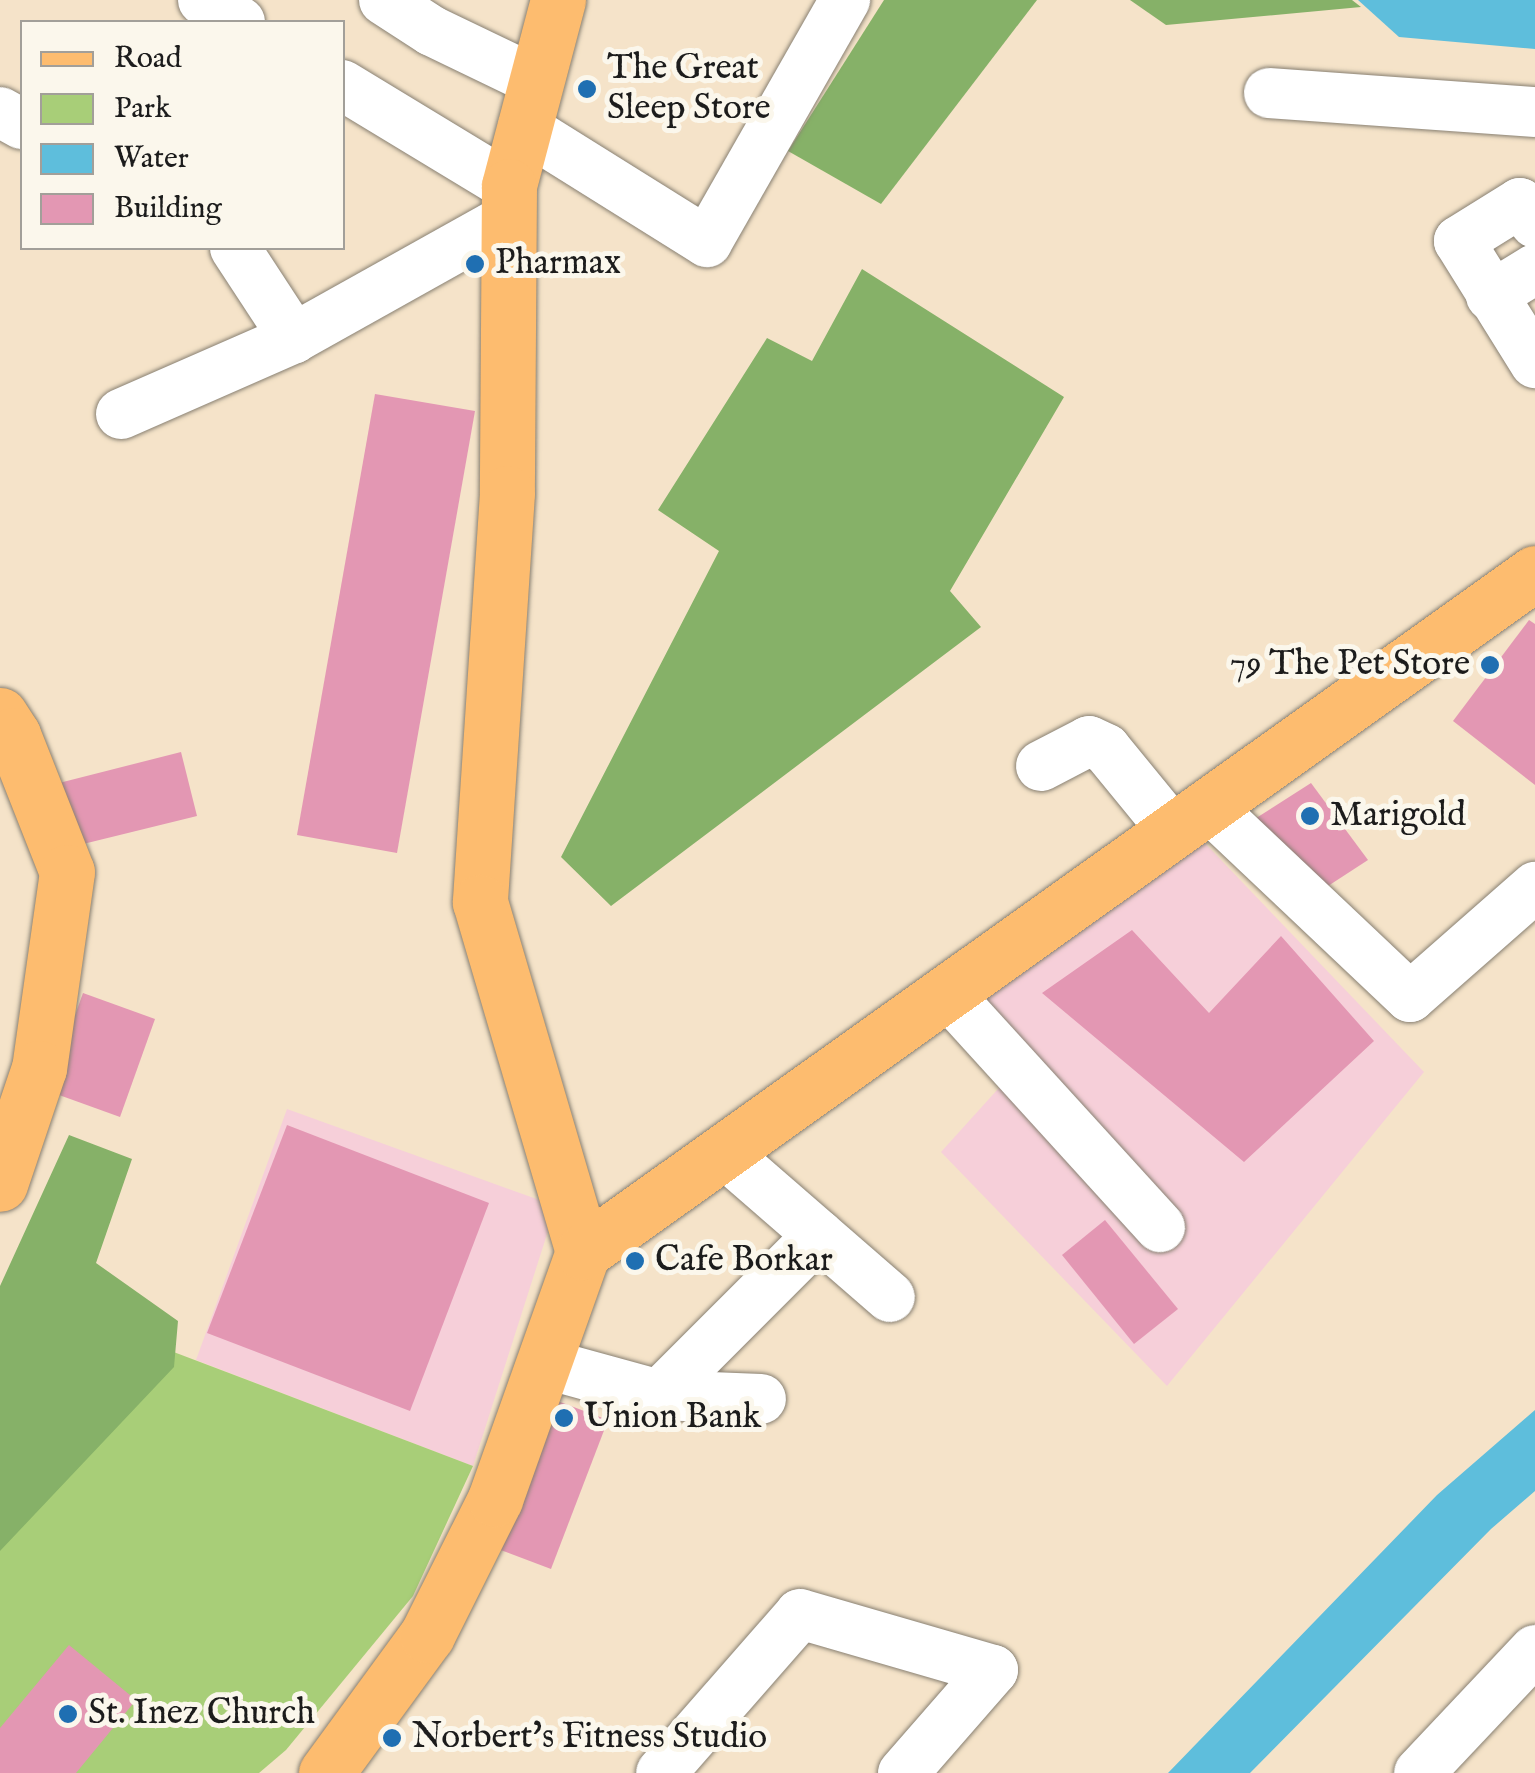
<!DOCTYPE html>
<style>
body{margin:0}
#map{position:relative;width:1535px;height:1773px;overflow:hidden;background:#f5e3c9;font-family:"IM FELL English",serif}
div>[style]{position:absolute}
.built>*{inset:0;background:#f6cfd9}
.green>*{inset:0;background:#a8ce78}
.forest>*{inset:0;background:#86b168}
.water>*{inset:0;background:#5ebedc}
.building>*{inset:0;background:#e397b3}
.roads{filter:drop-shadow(0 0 2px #888072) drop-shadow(0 0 2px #888072)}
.minor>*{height:50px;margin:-25px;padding:0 25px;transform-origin:25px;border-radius:25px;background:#fff}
.major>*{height:55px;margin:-27.5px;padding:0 27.5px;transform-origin:27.5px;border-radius:27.5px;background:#fdbc6f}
.dots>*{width:28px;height:28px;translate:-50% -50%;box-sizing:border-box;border:5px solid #fbf7ec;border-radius:50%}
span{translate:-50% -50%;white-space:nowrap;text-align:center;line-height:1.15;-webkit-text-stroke:10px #fbf7ec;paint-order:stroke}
.poi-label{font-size:35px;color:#1c1c1c}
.left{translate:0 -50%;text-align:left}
.right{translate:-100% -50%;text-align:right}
.legend{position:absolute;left:20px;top:20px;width:325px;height:230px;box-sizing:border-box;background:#fbf7ec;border:2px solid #a29f99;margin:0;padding:12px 18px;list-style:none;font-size:30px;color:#1c1c1c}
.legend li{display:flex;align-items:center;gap:20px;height:50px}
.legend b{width:50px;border:2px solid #a29f99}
</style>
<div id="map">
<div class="built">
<i style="clip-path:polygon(1199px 837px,1424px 1072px,1167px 1386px,941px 1152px,1007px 1079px,958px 1019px)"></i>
<i style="clip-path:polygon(287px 1109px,556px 1206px,473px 1466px,196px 1360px)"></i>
</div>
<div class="green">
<i style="clip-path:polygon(171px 1351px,473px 1466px,413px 1596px,286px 1750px,259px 1773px,0 1773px,0 1506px)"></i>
</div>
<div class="forest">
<i style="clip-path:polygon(884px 0,1037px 0,881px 204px,788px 151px)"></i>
<i style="clip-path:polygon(1130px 0,1352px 0,1361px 7px,1166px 25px)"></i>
<i style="clip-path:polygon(862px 269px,1064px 397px,950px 591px,981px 627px,611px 906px,561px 857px,719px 551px,658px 510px,767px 338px,812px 361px)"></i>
<i style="clip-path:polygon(69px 1135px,132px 1159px,96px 1263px,178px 1321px,174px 1367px,0 1551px,0 1286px)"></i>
</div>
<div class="water">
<i style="clip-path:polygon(1358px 0,1535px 0,1535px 49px,1399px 37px)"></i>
<i style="clip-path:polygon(1535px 1410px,1535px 1491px,1491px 1529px,1250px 1773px,1168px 1773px,1437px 1495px)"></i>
</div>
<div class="building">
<i style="clip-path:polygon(375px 394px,475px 411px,397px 853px,297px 835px)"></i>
<i style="clip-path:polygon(1529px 620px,1535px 624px,1535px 785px,1453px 721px)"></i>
<i style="clip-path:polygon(181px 752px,197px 816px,75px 846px,59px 783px)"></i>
<i style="clip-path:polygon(1311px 783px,1368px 860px,1308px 899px,1250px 822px)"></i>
<i style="clip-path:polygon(1132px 930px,1209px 1013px,1281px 936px,1374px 1041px,1244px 1162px,1042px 993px)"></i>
<i style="clip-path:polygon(83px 993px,155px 1019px,120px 1117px,48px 1091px)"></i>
<i style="clip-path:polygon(287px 1125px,489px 1203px,410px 1411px,207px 1333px)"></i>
<i style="clip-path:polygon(1105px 1220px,1178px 1309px,1134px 1344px,1062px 1255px)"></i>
<i style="clip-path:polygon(555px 1400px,608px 1420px,551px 1569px,498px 1549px)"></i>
<i style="clip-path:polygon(69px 1645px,136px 1700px,76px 1773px,0 1773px,0 1728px)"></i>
</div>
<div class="roads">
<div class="minor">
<i style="left:203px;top:0;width:43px;rotate:30.7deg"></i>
<i style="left:384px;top:0;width:57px;rotate:32.9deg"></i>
<i style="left:432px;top:31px;width:115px;rotate:25.7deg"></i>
<i style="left:342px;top:85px;width:195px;rotate:31.2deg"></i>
<i style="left:1269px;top:93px;width:267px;rotate:4.1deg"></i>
<i style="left:0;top:112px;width:25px;rotate:29deg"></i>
<i style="left:523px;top:127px;width:217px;rotate:32deg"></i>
<i style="left:707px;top:242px;width:279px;rotate:-60.3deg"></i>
<i style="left:1535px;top:223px;width:25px;rotate:-127deg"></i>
<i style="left:1520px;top:203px;width:72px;rotate:148.1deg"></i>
<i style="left:1459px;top:241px;width:144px;rotate:58.1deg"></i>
<i style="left:235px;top:248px;width:108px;rotate:56.8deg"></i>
<i style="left:1491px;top:296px;width:52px;rotate:-31.5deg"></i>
<i style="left:121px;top:414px;width:189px;rotate:-23.7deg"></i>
<i style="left:294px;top:338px;width:246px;rotate:-29.2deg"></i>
<i style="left:1041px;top:766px;width:54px;rotate:-27.5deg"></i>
<i style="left:1089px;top:741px;width:19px;rotate:25deg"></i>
<i style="left:1106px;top:749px;width:106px;rotate:50.7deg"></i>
<i style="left:1208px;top:806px;width:278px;rotate:43.4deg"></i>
<i style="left:1410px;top:997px;width:167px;rotate:-41.3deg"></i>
<i style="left:946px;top:992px;width:318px;rotate:47.7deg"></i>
<i style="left:723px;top:1152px;width:221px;rotate:41deg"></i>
<i style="left:543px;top:1363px;width:120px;rotate:15.4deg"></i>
<i style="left:659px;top:1395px;width:102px;rotate:2.2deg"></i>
<i style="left:659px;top:1395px;width:226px;rotate:-45deg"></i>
<i style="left:661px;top:1773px;width:211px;rotate:-48.8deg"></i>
<i style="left:800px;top:1614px;width:201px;rotate:16.2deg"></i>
<i style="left:993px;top:1670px;width:137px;rotate:131.1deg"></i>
<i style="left:1419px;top:1773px;width:169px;rotate:-46.7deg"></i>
</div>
<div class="major">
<i style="left:558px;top:0;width:192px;rotate:104.8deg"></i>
<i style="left:509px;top:186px;width:307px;rotate:90.4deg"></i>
<i style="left:507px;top:493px;width:410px;rotate:93.8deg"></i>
<i style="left:480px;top:902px;width:365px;rotate:73.6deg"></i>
<i style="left:0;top:715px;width:24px;rotate:57deg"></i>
<i style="left:13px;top:735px;width:147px;rotate:68.5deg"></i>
<i style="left:67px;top:872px;width:198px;rotate:98.1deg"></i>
<i style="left:39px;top:1068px;width:122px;rotate:108.6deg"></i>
<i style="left:326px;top:1773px;width:171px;rotate:-53.8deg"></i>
<i style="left:427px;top:1635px;width:152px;rotate:-63.4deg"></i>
<i style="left:495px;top:1499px;width:262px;rotate:-70.4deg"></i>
<i style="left:583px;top:1252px;width:1169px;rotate:-35.5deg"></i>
</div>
</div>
<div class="dots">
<i style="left:587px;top:89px;background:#1f6fb2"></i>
<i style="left:475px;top:264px;background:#1f6fb2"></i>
<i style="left:1490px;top:665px;background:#1f6fb2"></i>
<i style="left:1310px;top:816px;background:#1f6fb2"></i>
<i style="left:635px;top:1261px;background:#1f6fb2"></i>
<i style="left:564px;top:1418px;background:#1f6fb2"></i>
<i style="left:68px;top:1714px;background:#1f6fb2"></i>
<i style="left:392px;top:1738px;background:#1f6fb2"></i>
</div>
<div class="poi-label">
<span class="left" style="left:607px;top:89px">The Great<br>Sleep Store</span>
<span class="left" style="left:495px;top:264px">Pharmax</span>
<span class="right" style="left:1470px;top:665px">79 The Pet Store</span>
<span class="left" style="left:1330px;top:816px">Marigold</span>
<span class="left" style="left:655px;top:1261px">Cafe Borkar</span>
<span class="left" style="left:584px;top:1418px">Union Bank</span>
<span class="left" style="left:88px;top:1714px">St. Inez Church</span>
<span class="left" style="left:412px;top:1738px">Norbert's Fitness Studio</span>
</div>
<ul class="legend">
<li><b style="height:12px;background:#fdbc6f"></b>Road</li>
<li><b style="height:28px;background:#a8ce78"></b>Park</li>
<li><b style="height:28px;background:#5ebedc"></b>Water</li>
<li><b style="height:28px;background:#e397b3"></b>Building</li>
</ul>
</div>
